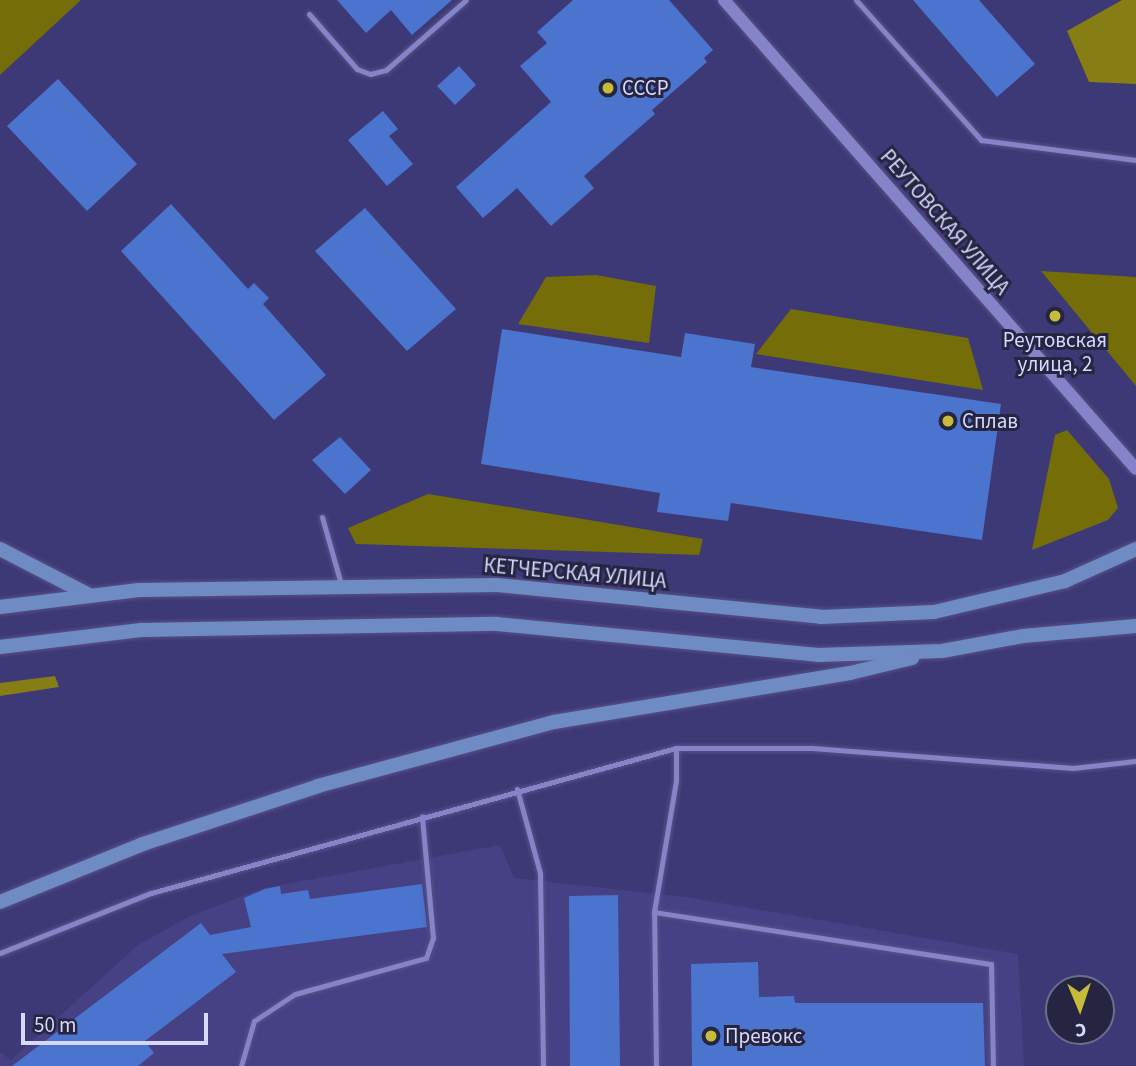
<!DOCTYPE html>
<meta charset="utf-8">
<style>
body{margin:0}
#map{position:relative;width:1136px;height:1066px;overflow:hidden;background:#3d3876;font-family:"Source Sans 3",sans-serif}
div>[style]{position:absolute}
.built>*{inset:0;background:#464085}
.green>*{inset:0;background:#756d08}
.forest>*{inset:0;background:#867d15}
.building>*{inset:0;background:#4b74ce}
.roads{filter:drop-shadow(0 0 2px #575186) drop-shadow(0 0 2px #575186)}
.service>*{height:5px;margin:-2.5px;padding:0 2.5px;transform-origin:2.5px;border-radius:2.5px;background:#8584c8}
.tertiary>*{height:12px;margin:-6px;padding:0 6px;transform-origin:6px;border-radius:6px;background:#8584c8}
.secondary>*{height:14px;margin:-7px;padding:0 7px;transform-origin:7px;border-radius:7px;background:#6e8bc4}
.dots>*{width:19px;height:19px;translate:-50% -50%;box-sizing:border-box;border:4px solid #262541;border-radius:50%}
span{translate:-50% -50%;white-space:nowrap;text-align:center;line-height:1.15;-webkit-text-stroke:6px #262541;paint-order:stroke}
.poi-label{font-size:21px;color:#d7d8fe}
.left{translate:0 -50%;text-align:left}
.street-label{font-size:21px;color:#d7d8fe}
.north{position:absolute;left:1045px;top:975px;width:70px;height:70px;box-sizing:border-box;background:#262541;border:2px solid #6d6d8d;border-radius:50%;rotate:178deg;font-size:19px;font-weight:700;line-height:28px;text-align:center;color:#d7d8fe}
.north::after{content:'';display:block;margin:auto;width:24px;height:32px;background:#c7bb3c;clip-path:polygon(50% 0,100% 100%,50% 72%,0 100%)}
.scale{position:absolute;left:21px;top:1013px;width:187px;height:32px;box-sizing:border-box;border:4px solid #d7d8fe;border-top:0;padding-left:9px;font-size:21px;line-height:24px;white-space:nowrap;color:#d7d8fe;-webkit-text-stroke:5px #262541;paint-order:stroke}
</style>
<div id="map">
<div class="built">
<i style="clip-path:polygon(500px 845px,514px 878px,686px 897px,1018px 954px,1024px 1066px,0 1066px,0 1052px,11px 1060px,138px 945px,190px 916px,264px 888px)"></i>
</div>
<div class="green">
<i style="clip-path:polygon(0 0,81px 0,0 75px)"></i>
<i style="clip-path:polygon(1041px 271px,1136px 277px,1136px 386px)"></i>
<i style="clip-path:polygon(596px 275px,656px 286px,649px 343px,518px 324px,546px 277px)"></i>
<i style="clip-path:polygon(791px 309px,968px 338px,983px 390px,756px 354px)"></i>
<i style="clip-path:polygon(1067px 430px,1109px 479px,1118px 508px,1108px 520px,1032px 550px,1055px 435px)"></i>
<i style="clip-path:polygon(428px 494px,571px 517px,703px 539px,699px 555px,356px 544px,348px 528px)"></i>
</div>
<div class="forest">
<i style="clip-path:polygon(1122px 0,1136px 0,1136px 84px,1089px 82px,1067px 31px)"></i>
<i style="clip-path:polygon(55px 676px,59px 687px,0 696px,0 683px)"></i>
</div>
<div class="building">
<i style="clip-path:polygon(337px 0,452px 0,412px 35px,391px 10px,366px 33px)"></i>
<i style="clip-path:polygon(573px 0,669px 0,713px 50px,704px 58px,707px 62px,652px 110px,655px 114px,584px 176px,594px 188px,551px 226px,517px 188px,483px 218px,456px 187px,551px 102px,520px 66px,547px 43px,537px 32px)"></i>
<i style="clip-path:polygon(913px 0,979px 0,1035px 64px,997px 97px)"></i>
<i style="clip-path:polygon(459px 66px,476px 85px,455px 105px,437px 86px)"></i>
<i style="clip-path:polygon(58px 79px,137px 164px,87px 211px,7px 126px)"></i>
<i style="clip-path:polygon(383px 111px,398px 129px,389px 136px,413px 164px,387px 186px,348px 140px)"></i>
<i style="clip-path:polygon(171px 204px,248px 289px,254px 283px,269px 298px,263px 304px,326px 375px,274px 420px,121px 251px)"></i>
<i style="clip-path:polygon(365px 208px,456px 309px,407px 351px,315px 251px)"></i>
<i style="clip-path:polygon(502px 329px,681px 357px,685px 333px,755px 344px,751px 367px,1001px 404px,982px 540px,731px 503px,728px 521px,657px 512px,660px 493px,481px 464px)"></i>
<i style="clip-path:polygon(340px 437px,371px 470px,345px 494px,312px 460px)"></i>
<i style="clip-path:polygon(422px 884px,427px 927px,222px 954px,236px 972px,145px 1041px,154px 1053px,138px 1066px,12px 1066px,201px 923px,210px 935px,251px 927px,244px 898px,265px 889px,280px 886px,281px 894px,308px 890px,310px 899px)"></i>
<i style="clip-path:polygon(618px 895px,620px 1066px,570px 1066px,569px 896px)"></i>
<i style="clip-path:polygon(758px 962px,759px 997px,794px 996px,795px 1003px,983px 1003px,985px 1066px,692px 1066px,691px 964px)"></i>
</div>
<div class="roads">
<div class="service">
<i style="left:856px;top:0;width:188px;rotate:48.2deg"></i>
<i style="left:981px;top:140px;width:156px;rotate:7.4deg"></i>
<i style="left:309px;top:14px;width:73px;rotate:48.9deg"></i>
<i style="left:357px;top:69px;width:14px;rotate:21deg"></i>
<i style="left:370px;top:74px;width:16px;rotate:-14deg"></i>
<i style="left:386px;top:70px;width:106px;rotate:-41.2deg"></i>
<i style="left:322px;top:517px;width:70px;rotate:74.2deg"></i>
<i style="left:517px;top:789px;width:87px;rotate:74.7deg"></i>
<i style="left:540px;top:873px;width:193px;rotate:89.1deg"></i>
<i style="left:654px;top:912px;width:341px;rotate:8.8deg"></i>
<i style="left:991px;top:964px;width:102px;rotate:88.9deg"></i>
<i style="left:0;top:953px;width:162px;rotate:-21.7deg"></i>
<i style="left:151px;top:893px;width:545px;rotate:-15.44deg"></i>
<i style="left:676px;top:748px;width:136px"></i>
<i style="left:812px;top:748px;width:262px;rotate:4.4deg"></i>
<i style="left:1073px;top:768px;width:63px;rotate:-6.3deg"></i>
<i style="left:241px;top:1066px;width:47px;rotate:-73.9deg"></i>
<i style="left:254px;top:1021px;width:49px;rotate:-33.4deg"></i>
<i style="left:295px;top:994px;width:136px;rotate:-15.4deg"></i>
<i style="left:426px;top:958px;width:21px;rotate:-71deg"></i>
<i style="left:433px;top:938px;width:122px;rotate:-95.2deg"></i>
<i style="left:656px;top:1066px;width:154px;rotate:-90.7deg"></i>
<i style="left:654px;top:912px;width:134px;rotate:-80.5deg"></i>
<i style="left:676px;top:780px;width:32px;rotate:-90deg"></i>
</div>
<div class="tertiary">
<i style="left:724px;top:0;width:624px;rotate:48.7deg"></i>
</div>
<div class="secondary">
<i style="left:0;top:549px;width:102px;rotate:27.3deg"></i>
<i style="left:0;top:607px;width:140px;rotate:-7deg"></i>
<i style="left:139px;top:590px;width:358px;rotate:-0.8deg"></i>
<i style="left:497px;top:585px;width:326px;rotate:5.6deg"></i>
<i style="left:821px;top:617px;width:113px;rotate:-2.5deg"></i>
<i style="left:934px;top:612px;width:135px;rotate:-13.3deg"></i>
<i style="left:1065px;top:581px;width:78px;rotate:-24.3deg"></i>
<i style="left:0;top:647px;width:142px;rotate:-6.9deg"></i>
<i style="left:141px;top:630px;width:356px;rotate:-1deg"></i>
<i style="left:497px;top:624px;width:322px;rotate:5.5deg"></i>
<i style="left:818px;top:655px;width:124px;rotate:-1.8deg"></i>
<i style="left:942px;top:651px;width:82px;rotate:-10.5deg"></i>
<i style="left:1023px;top:636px;width:113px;rotate:-5.1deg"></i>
<i style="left:0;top:902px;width:154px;rotate:-22.1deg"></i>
<i style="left:143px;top:844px;width:184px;rotate:-18.3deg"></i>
<i style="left:318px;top:786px;width:245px;rotate:-15.2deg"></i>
<i style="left:554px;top:722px;width:300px;rotate:-9.4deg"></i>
<i style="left:850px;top:673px;width:64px;rotate:-13.6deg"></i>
</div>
</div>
<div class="dots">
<i style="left:608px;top:88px;background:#c7bb3c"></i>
<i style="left:1055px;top:316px;background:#c7bb3c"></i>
<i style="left:948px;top:421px;background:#c7bb3c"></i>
<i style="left:711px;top:1036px;background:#c7bb3c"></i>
</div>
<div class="poi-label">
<span class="left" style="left:622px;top:88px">СССР</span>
<span style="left:1055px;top:352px">Реутовская<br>улица, 2</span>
<span class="left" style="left:962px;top:421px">Сплав</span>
<span class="left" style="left:725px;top:1036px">Превокс</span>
</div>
<div class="street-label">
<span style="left:945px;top:222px;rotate:49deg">РЕУТОВСКАЯ УЛИЦА</span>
<span style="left:575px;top:573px;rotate:5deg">КЕТЧЕРСКАЯ УЛИЦА</span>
</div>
<div class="north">С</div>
<div class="scale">50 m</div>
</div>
